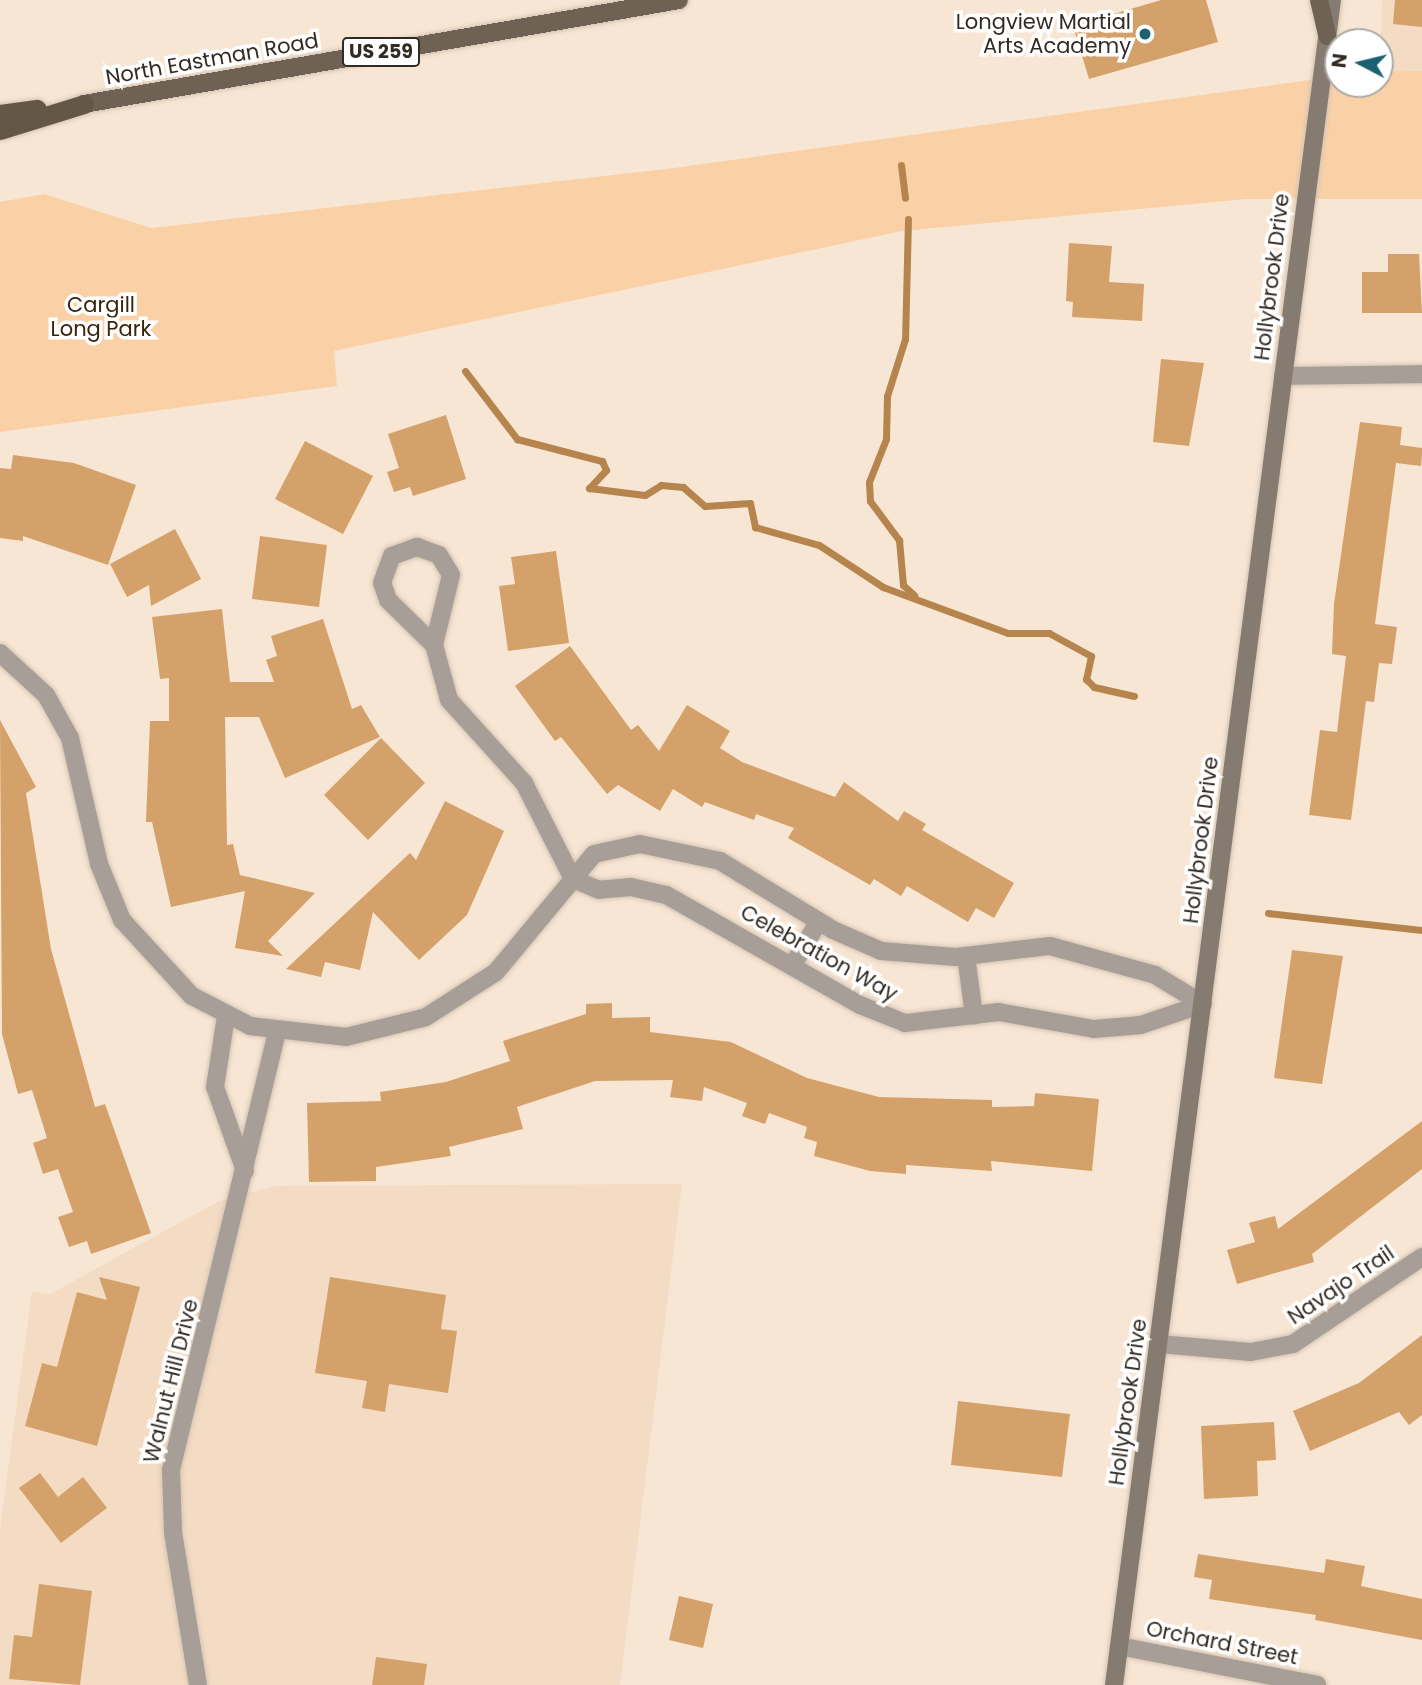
<!DOCTYPE html>
<style>
body{margin:0}
#map{position:relative;width:1422px;height:1685px;overflow:hidden;background:#f8e6d4;font-family:Poppins,sans-serif}
div>[style]{position:absolute}
.built>*{inset:0;background:#f4dcc4}
.green>*{inset:0;background:#fad1a7}
.stream>*{height:7px;margin:-3.5px;padding:0 3.5px;transform-origin:3.5px;border-radius:3.5px;background:#b6854e}
.building>*{inset:0;background:#d4a16a}
.roads{filter:drop-shadow(0 0 2px #d4c4b4) drop-shadow(0 0 2px #d4c4b4)}
.minor>*{height:18px;margin:-9px;padding:0 9px;transform-origin:9px;border-radius:9px;background:#a79f97}
.secondary>*{height:18px;margin:-9px;padding:0 9px;transform-origin:9px;border-radius:9px;background:#867b70}
.primary>*{height:18px;margin:-9px;padding:0 9px;transform-origin:9px;border-radius:9px;background:#6f6254}
.trunk>*{height:19px;margin:-9.5px;padding:0 9.5px;transform-origin:9.5px;border-radius:9.5px;background:#655748}
.dots>*{width:19px;height:19px;translate:-50% -50%;box-sizing:border-box;border:4px solid #fff;border-radius:50%}
span{translate:-50% -50%;white-space:nowrap;text-align:center;line-height:1.15;-webkit-text-stroke:7px #fff;paint-order:stroke}
.shield-label span{padding:2px 5px;background:#fff;border:2px solid;border-radius:5px;-webkit-text-stroke-width:0}
.shield-label{font-size:19px;color:#322b24;font-weight:700}
.poi-label{font-size:21px;color:#322b24}
.right{translate:-100% -50%;text-align:right}
.street-label{font-size:21px;color:#322b24}
.park-label{font-size:21px;color:#39240b}
.north{position:absolute;left:1324px;top:28px;width:70px;height:70px;box-sizing:border-box;background:#fff;border:2px solid #adaaa7;border-radius:50%;rotate:277deg;font-size:19px;font-weight:700;line-height:28px;text-align:center;color:#322b24}
.north::after{content:'';display:block;margin:auto;width:24px;height:32px;background:#1b6172;clip-path:polygon(50% 0,100% 100%,50% 72%,0 100%)}
</style>
<div id="map">
<div class="built">
<i style="clip-path:polygon(1382px 0,1422px 0,1422px 71px,1380px 70px)"></i>
<i style="clip-path:polygon(682px 1184px,620px 1685px,0 1685px,0 1528px,32px 1291px,50px 1294px,219px 1201px,274px 1186px)"></i>
</div>
<div class="green">
<i style="clip-path:polygon(1380px 70px,1422px 71px,1422px 199px,1247px 199px,902px 231px,334px 351px,337px 386px,0 432px,0 202px,44px 194px,151px 228px,674px 168px,1338px 76px,1338px 84px,1380px 84px)"></i>
</div>
<div class="stream">
<i style="left:901px;top:165px;width:33px;rotate:83deg"></i>
<i style="left:908px;top:219px;width:120px;rotate:91.4deg"></i>
<i style="left:905px;top:339px;width:60px;rotate:107.5deg"></i>
<i style="left:887px;top:396px;width:43px;rotate:91.3deg"></i>
<i style="left:886px;top:439px;width:46px;rotate:111.6deg"></i>
<i style="left:869px;top:482px;width:19px;rotate:87deg"></i>
<i style="left:870px;top:501px;width:49px;rotate:53.4deg"></i>
<i style="left:899px;top:540px;width:45px;rotate:84.9deg"></i>
<i style="left:903px;top:585px;width:15px;rotate:42deg"></i>
<i style="left:465px;top:371px;width:86px;rotate:52.6deg"></i>
<i style="left:517px;top:439px;width:88px;rotate:14.5deg"></i>
<i style="left:602px;top:461px;width:10px;rotate:66deg"></i>
<i style="left:606px;top:470px;width:25px;rotate:133deg"></i>
<i style="left:589px;top:488px;width:56px;rotate:7.1deg"></i>
<i style="left:645px;top:495px;width:19px;rotate:-32deg"></i>
<i style="left:661px;top:485px;width:22px;rotate:5deg"></i>
<i style="left:683px;top:487px;width:29px;rotate:41deg"></i>
<i style="left:705px;top:506px;width:45px;rotate:-3.8deg"></i>
<i style="left:750px;top:503px;width:25px;rotate:78deg"></i>
<i style="left:755px;top:527px;width:66px;rotate:15.7deg"></i>
<i style="left:819px;top:545px;width:77px;rotate:33.3deg"></i>
<i style="left:883px;top:587px;width:133px;rotate:20.2deg"></i>
<i style="left:1008px;top:633px;width:41px"></i>
<i style="left:1049px;top:633px;width:48px;rotate:28.7deg"></i>
<i style="left:1091px;top:656px;width:24px;rotate:102deg"></i>
<i style="left:1086px;top:679px;width:11px;rotate:45deg"></i>
<i style="left:1094px;top:687px;width:41px;rotate:12.7deg"></i>
<i style="left:1268px;top:913px;width:155px;rotate:6.3deg"></i>
</div>
<div class="building">
<i style="clip-path:polygon(1161px 0,1206px 0,1218px 42px,1089px 79px,1073px 26px)"></i>
<i style="clip-path:polygon(1395px 0,1422px 0,1422px 27px,1393px 24px)"></i>
<i style="clip-path:polygon(1069px 243px,1112px 246px,1109px 282px,1144px 284px,1142px 321px,1072px 317px,1073px 302px,1066px 301px)"></i>
<i style="clip-path:polygon(1388px 254px,1419px 254px,1422px 313px,1362px 313px,1362px 272px,1388px 272px)"></i>
<i style="clip-path:polygon(1161px 359px,1204px 363px,1189px 446px,1153px 442px)"></i>
<i style="clip-path:polygon(446px 415px,466px 479px,413px 496px,410px 487px,394px 492px,387px 472px,399px 468px,388px 434px)"></i>
<i style="clip-path:polygon(1360px 422px,1402px 427px,1400px 445px,1422px 448px,1422px 454px,1421px 466px,1396px 463px,1375px 624px,1397px 627px,1392px 664px,1379px 663px,1374px 702px,1366px 701px,1351px 820px,1309px 815px,1320px 730px,1337px 732px,1346px 656px,1332px 654px,1334px 604px)"></i>
<i style="clip-path:polygon(305px 441px,373px 476px,343px 534px,275px 499px)"></i>
<i style="clip-path:polygon(13px 455px,74px 463px,136px 485px,108px 565px,23px 536px,23px 541px,0 538px,0 468px,11px 469px)"></i>
<i style="clip-path:polygon(175px 529px,201px 579px,151px 606px,149px 585px,127px 597px,110px 564px)"></i>
<i style="clip-path:polygon(260px 536px,327px 545px,319px 607px,252px 599px)"></i>
<i style="clip-path:polygon(556px 551px,569px 643px,508px 651px,499px 586px,515px 584px,511px 557px)"></i>
<i style="clip-path:polygon(222px 609px,230px 682px,274px 682px,266px 660px,277px 656px,271px 636px,323px 619px,352px 709px,361px 705px,380px 737px,285px 778px,259px 717px,225px 717px,227px 845px,233px 844px,240px 875px,315px 893px,268px 941px,283px 956px,235px 948px,245px 891px,171px 907px,152px 822px,146px 822px,150px 721px,169px 721px,169px 678px,160px 679px,152px 617px)"></i>
<i style="clip-path:polygon(570px 646px,631px 730px,638px 725px,659px 751px,687px 705px,730px 731px,720px 748px,742px 762px,835px 797px,844px 782px,898px 821px,904px 811px,926px 824px,922px 830px,1014px 883px,994px 918px,976px 908px,968px 922px,907px 886px,901px 896px,874px 879px,870px 885px,788px 838px,794px 828px,756px 814px,754px 820px,705px 802px,702px 807px,673px 789px,660px 811px,618px 785px,607px 794px,561px 737px,555px 741px,515px 686px)"></i>
<i style="clip-path:polygon(0 720px,36px 787px,26px 793px,51px 949px,95px 1107px,105px 1104px,151px 1233px,91px 1254px,87px 1241px,69px 1247px,58px 1217px,73px 1212px,58px 1169px,43px 1174px,33px 1143px,47px 1138px,32px 1090px,18px 1094px,2px 1034px)"></i>
<i style="clip-path:polygon(381px 738px,425px 783px,368px 840px,324px 795px)"></i>
<i style="clip-path:polygon(445px 801px,504px 831px,467px 915px,419px 960px,373px 912px,360px 970px,325px 962px,321px 977px,286px 969px,410px 853px,416px 860px)"></i>
<i style="clip-path:polygon(1292px 950px,1343px 956px,1322px 1084px,1274px 1078px)"></i>
<i style="clip-path:polygon(612px 1003px,612px 1018px,650px 1017px,650px 1032px,731px 1042px,807px 1078px,879px 1097px,992px 1100px,992px 1107px,1034px 1106px,1035px 1093px,1099px 1099px,1092px 1171px,991px 1161px,992px 1171px,906px 1165px,906px 1174px,870px 1171px,814px 1156px,817px 1142px,804px 1138px,807px 1127px,769px 1113px,765px 1124px,742px 1116px,747px 1103px,704px 1087px,702px 1101px,670px 1097px,673px 1080px,595px 1081px,517px 1107px,523px 1129px,449px 1147px,451px 1156px,376px 1167px,376px 1181px,309px 1182px,307px 1103px,381px 1101px,380px 1092px,446px 1082px,510px 1061px,503px 1041px,586px 1014px,586px 1004px)"></i>
<i style="clip-path:polygon(1422px 1121px,1422px 1169px,1312px 1254px,1314px 1262px,1237px 1284px,1227px 1250px,1255px 1242px,1249px 1223px,1275px 1216px,1278px 1229px)"></i>
<i style="clip-path:polygon(99px 1277px,140px 1287px,97px 1446px,25px 1426px,42px 1363px,57px 1367px,77px 1292px,107px 1300px)"></i>
<i style="clip-path:polygon(330px 1277px,446px 1295px,441px 1329px,457px 1331px,448px 1393px,389px 1384px,385px 1412px,362px 1408px,367px 1381px,315px 1373px)"></i>
<i style="clip-path:polygon(1422px 1335px,1422px 1415px,1409px 1425px,1399px 1412px,1310px 1451px,1293px 1411px,1359px 1383px)"></i>
<i style="clip-path:polygon(958px 1401px,1070px 1414px,1062px 1477px,951px 1465px)"></i>
<i style="clip-path:polygon(1274px 1422px,1276px 1460px,1257px 1461px,1258px 1496px,1204px 1499px,1201px 1426px)"></i>
<i style="clip-path:polygon(40px 1473px,58px 1497px,83px 1477px,107px 1508px,61px 1543px,19px 1488px)"></i>
<i style="clip-path:polygon(1198px 1554px,1324px 1573px,1326px 1559px,1365px 1566px,1361px 1586px,1422px 1599px,1422px 1640px,1315px 1620px,1316px 1615px,1209px 1599px,1212px 1580px,1194px 1577px)"></i>
<i style="clip-path:polygon(39px 1584px,92px 1591px,80px 1685px,9px 1679px,14px 1635px,32px 1637px)"></i>
<i style="clip-path:polygon(679px 1596px,713px 1604px,703px 1648px,669px 1640px)"></i>
<i style="clip-path:polygon(376px 1657px,427px 1664px,424px 1685px,372px 1685px)"></i>
</div>
<div class="roads">
<div class="minor">
<i style="left:1283px;top:376px;width:139px;rotate:-0.8deg"></i>
<i style="left:417px;top:547px;width:23px;rotate:20deg"></i>
<i style="left:439px;top:555px;width:23px;rotate:59deg"></i>
<i style="left:451px;top:575px;width:72px;rotate:103.7deg"></i>
<i style="left:434px;top:645px;width:64px;rotate:-135.6deg"></i>
<i style="left:388px;top:600px;width:18px;rotate:-109deg"></i>
<i style="left:382px;top:583px;width:29px;rotate:-70deg"></i>
<i style="left:392px;top:556px;width:27px;rotate:-20deg"></i>
<i style="left:434px;top:645px;width:57px;rotate:74.7deg"></i>
<i style="left:449px;top:700px;width:112px;rotate:47.9deg"></i>
<i style="left:524px;top:783px;width:108px;rotate:63deg"></i>
<i style="left:0;top:653px;width:62px;rotate:42.4deg"></i>
<i style="left:46px;top:695px;width:49px;rotate:60.8deg"></i>
<i style="left:70px;top:738px;width:129px;rotate:77deg"></i>
<i style="left:99px;top:864px;width:61px;rotate:67.7deg"></i>
<i style="left:122px;top:920px;width:103px;rotate:47.4deg"></i>
<i style="left:192px;top:996px;width:65px;rotate:27.3deg"></i>
<i style="left:250px;top:1026px;width:97px;rotate:6.5deg"></i>
<i style="left:346px;top:1037px;width:82px;rotate:-14deg"></i>
<i style="left:426px;top:1017px;width:83px;rotate:-32.7deg"></i>
<i style="left:496px;top:972px;width:153px;rotate:-50.3deg"></i>
<i style="left:594px;top:854px;width:47px;rotate:-12.3deg"></i>
<i style="left:640px;top:844px;width:82px;rotate:12deg"></i>
<i style="left:720px;top:861px;width:132px;rotate:31.4deg"></i>
<i style="left:833px;top:930px;width:52px;rotate:23.6deg"></i>
<i style="left:881px;top:951px;width:75px;rotate:4.6deg"></i>
<i style="left:956px;top:957px;width:95px;rotate:-6.7deg"></i>
<i style="left:1050px;top:946px;width:109px;rotate:15.4deg"></i>
<i style="left:1155px;top:975px;width:56px;rotate:31.1deg"></i>
<i style="left:1203px;top:1004px;width:65px;rotate:161.3deg"></i>
<i style="left:1141px;top:1025px;width:47px;rotate:175.1deg"></i>
<i style="left:1094px;top:1029px;width:97px;rotate:-169.9deg"></i>
<i style="left:999px;top:1012px;width:95px;rotate:173.3deg"></i>
<i style="left:905px;top:1023px;width:48px;rotate:-158.2deg"></i>
<i style="left:860px;top:1005px;width:223px;rotate:-150.4deg"></i>
<i style="left:666px;top:895px;width:36px;rotate:-167deg"></i>
<i style="left:631px;top:887px;width:32px;rotate:175deg"></i>
<i style="left:599px;top:890px;width:28px;rotate:-157deg"></i>
<i style="left:966px;top:956px;width:60px;rotate:82.3deg"></i>
<i style="left:792px;top:966px;width:52px;rotate:-59deg"></i>
<i style="left:226px;top:1016px;width:72px;rotate:98.8deg"></i>
<i style="left:215px;top:1087px;width:89px;rotate:70.3deg"></i>
<i style="left:1159px;top:1344px;width:92px;rotate:5deg"></i>
<i style="left:1251px;top:1352px;width:43px;rotate:-10.8deg"></i>
<i style="left:1293px;top:1344px;width:156px;rotate:-34deg"></i>
<i style="left:1119px;top:1646px;width:202px;rotate:11.1deg"></i>
<i style="left:198px;top:1685px;width:155px;rotate:-99.3deg"></i>
<i style="left:173px;top:1532px;width:62px;rotate:-91.8deg"></i>
<i style="left:171px;top:1470px;width:451px;rotate:-76.4deg"></i>
</div>
<div class="secondary">
<i style="left:1114px;top:1685px;width:1699px;rotate:-82.63deg"></i>
</div>
<div class="primary">
<i style="left:1319px;top:0;width:37px;rotate:77deg"></i>
<i style="left:84px;top:104px;width:604px;rotate:-9.91deg"></i>
</div>
<div class="trunk">
<i style="left:0;top:114px;width:37px;rotate:-8deg"></i>
<i style="left:0;top:130px;width:88px;rotate:-17.2deg"></i>
</div>
</div>
<div class="dots">
<i style="left:1145px;top:34px;background:#1b6172"></i>
</div>
<div class="shield-label">
<span style="left:381px;top:52px">US 259</span>
</div>
<div class="poi-label">
<span class="right" style="left:1131px;top:34px">Longview Martial<br>Arts Academy</span>
</div>
<div class="street-label">
<span style="left:212px;top:59px;rotate:-10deg">North Eastman Road</span>
<span style="left:1272px;top:277px;rotate:-83deg">Hollybrook Drive</span>
<span style="left:1201px;top:840px;rotate:-83deg">Hollybrook Drive</span>
<span style="left:819px;top:953px;rotate:29deg">Celebration Way</span>
<span style="left:1341px;top:1285px;rotate:-34deg">Navajo Trail</span>
<span style="left:171px;top:1381px;rotate:-76deg">Walnut Hill Drive</span>
<span style="left:1128px;top:1402px;rotate:-82deg">Hollybrook Drive</span>
<span style="left:1222px;top:1643px;rotate:11deg">Orchard Street</span>
</div>
<div class="park-label">
<span style="left:101px;top:317px">Cargill<br>Long Park</span>
</div>
<div class="north">N</div>
</div>
